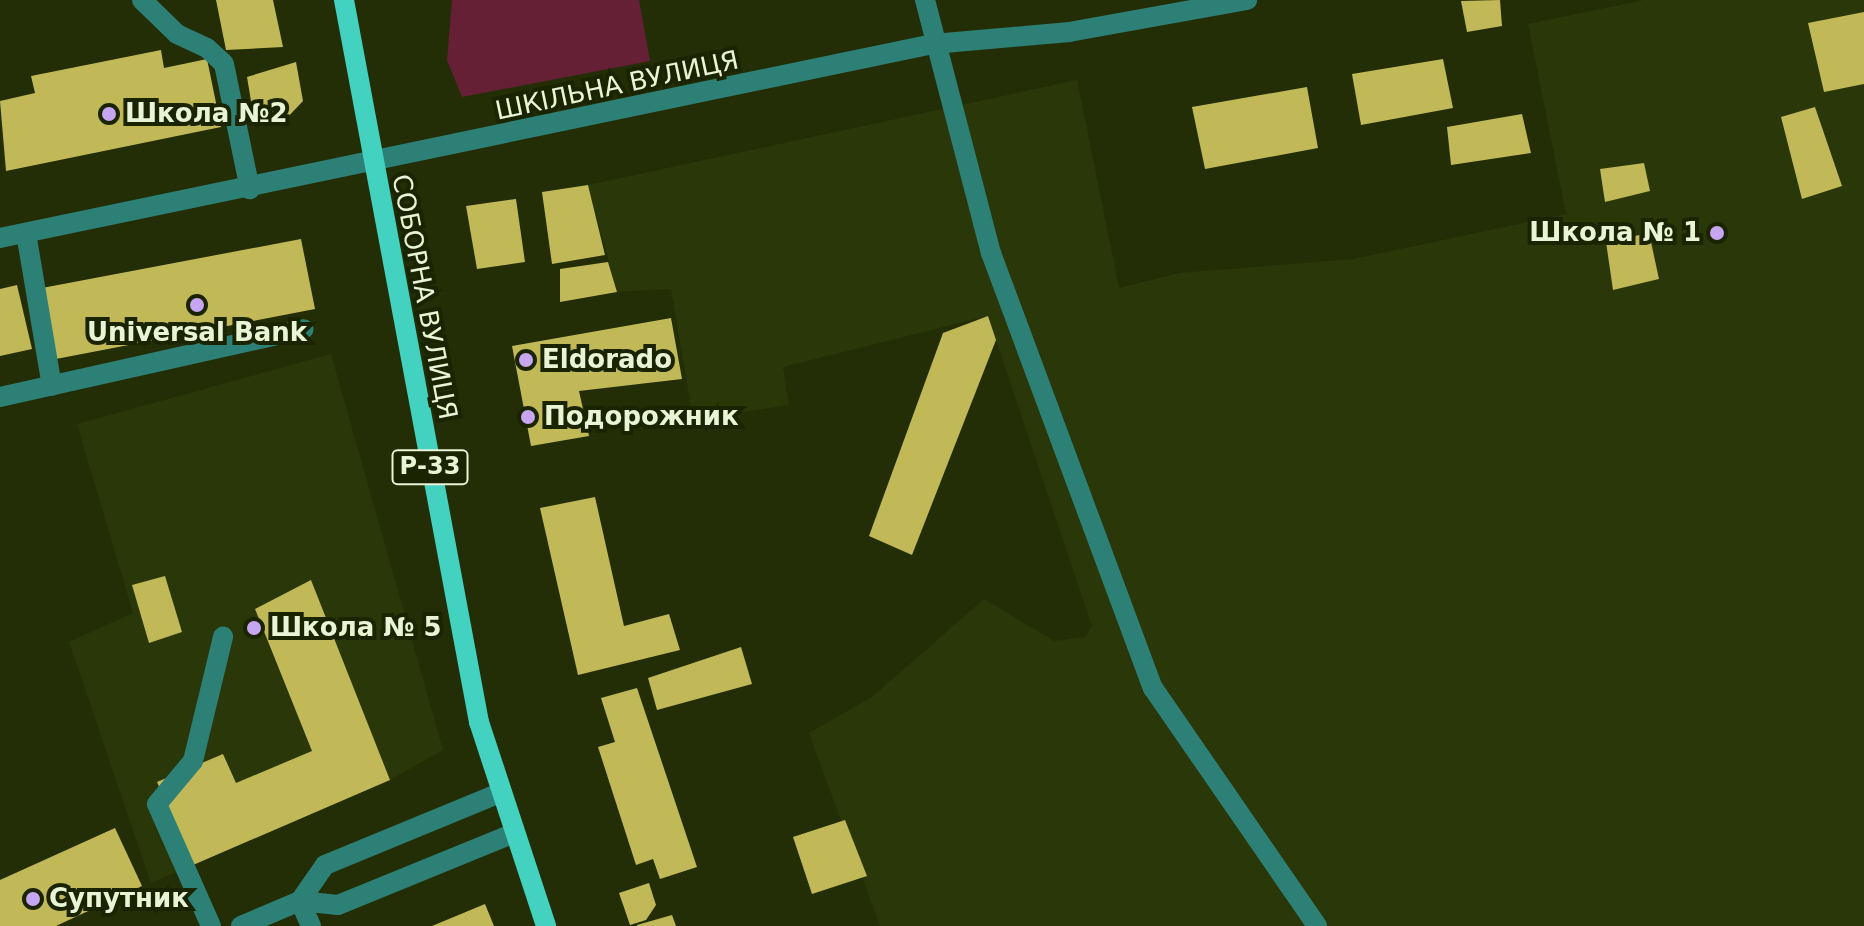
<!DOCTYPE html>
<meta charset="utf-8">
<style>
body{margin:0}
#map{position:relative;width:1864px;height:926px;overflow:hidden;background:#232e06;font-family:"DejaVu Sans",sans-serif}
div>[style]{position:absolute}
.built>*{inset:0;background:#2a3708}
.green>*{inset:0;background:#652036}
.building>*{inset:0;background:#c1b858}
.minor>*{height:20px;margin:-10px;padding:0 10px;transform-origin:10px;border-radius:10px;background:#2d8076}
.major>*{height:20px;margin:-10px;padding:0 10px;transform-origin:10px;border-radius:10px;background:#43d1c0}
.dots>*{width:22px;height:22px;translate:-50% -50%;box-sizing:border-box;border:4px solid #1a2400;border-radius:50%}
span{translate:-50% -50%;white-space:nowrap;text-align:center;line-height:1.15;-webkit-text-stroke:8px #1a2400;paint-order:stroke}
.shield-label span{padding:2px 6px;background:#1a2400;border:2px solid;border-radius:6px;-webkit-text-stroke-width:0}
.shield-label{font-size:24px;color:#e9f4d7;font-weight:700}
.street-label{font-size:26px;color:#e9f4d7}
.poi-label{font-size:26px;color:#e9f4d7;font-weight:700}
.left{translate:0 -50%;text-align:left}
.right{translate:-100% -50%;text-align:right}
</style>
<div id="map">
<div class="built">
<i style="clip-path:polygon(1644px 0,1864px 0,1864px 926px,880px 926px,809px 733px,872px 697px,984px 599px,1054px 641px,1085px 637px,1092px 626px,988px 316px,783px 367px,789px 405px,693px 419px,671px 289px,617px 292px,588px 185px,1077px 80px,1119px 288px,1179px 273px,1353px 259px,1566px 214px,1528px 24px)"></i>
<i style="clip-path:polygon(331px 354px,443px 750px,390px 780px,151px 883px,69px 642px,133px 613px,77px 424px)"></i>
</div>
<div class="green">
<i style="clip-path:polygon(452px 0,639px 0,650px 61px,462px 97px,447px 60px)"></i>
</div>
<div class="building">
<i style="clip-path:polygon(216px 0,273px 0,283px 47px,226px 50px)"></i>
<i style="clip-path:polygon(1500px 0,1502px 26px,1467px 32px,1461px 1px)"></i>
<i style="clip-path:polygon(1864px 12px,1864px 84px,1824px 92px,1808px 23px)"></i>
<i style="clip-path:polygon(161px 50px,164px 68px,207px 59px,221px 127px,6px 171px,0 101px,35px 93px,31px 76px)"></i>
<i style="clip-path:polygon(1443px 59px,1453px 108px,1361px 125px,1352px 74px)"></i>
<i style="clip-path:polygon(296px 62px,303px 101px,284px 121px,255px 125px,247px 77px)"></i>
<i style="clip-path:polygon(1307px 87px,1318px 148px,1205px 169px,1192px 107px)"></i>
<i style="clip-path:polygon(1815px 107px,1842px 186px,1802px 199px,1781px 117px)"></i>
<i style="clip-path:polygon(1522px 114px,1531px 153px,1451px 165px,1447px 127px)"></i>
<i style="clip-path:polygon(1644px 163px,1650px 191px,1605px 202px,1600px 169px)"></i>
<i style="clip-path:polygon(588px 185px,605px 255px,552px 264px,542px 192px)"></i>
<i style="clip-path:polygon(516px 199px,525px 262px,477px 269px,466px 206px)"></i>
<i style="clip-path:polygon(1649px 233px,1659px 279px,1613px 290px,1606px 242px)"></i>
<i style="clip-path:polygon(301px 239px,315px 309px,56px 359px,42px 288px)"></i>
<i style="clip-path:polygon(608px 262px,617px 292px,560px 302px,560px 269px)"></i>
<i style="clip-path:polygon(17px 285px,32px 349px,0 356px,0 289px)"></i>
<i style="clip-path:polygon(988px 316px,996px 340px,912px 555px,869px 536px,943px 333px)"></i>
<i style="clip-path:polygon(671px 318px,682px 379px,579px 391px,589px 436px,531px 446px,512px 346px)"></i>
<i style="clip-path:polygon(595px 497px,624px 626px,669px 614px,680px 650px,578px 675px,540px 508px)"></i>
<i style="clip-path:polygon(165px 576px,182px 632px,149px 643px,132px 585px)"></i>
<i style="clip-path:polygon(311px 580px,390px 780px,193px 865px,157px 782px,223px 754px,236px 783px,312px 751px,255px 609px)"></i>
<i style="clip-path:polygon(741px 647px,752px 684px,657px 710px,648px 678px)"></i>
<i style="clip-path:polygon(637px 688px,697px 867px,660px 879px,653px 859px,636px 865px,598px 747px,615px 742px,601px 698px)"></i>
<i style="clip-path:polygon(845px 820px,867px 876px,812px 894px,793px 837px)"></i>
<i style="clip-path:polygon(115px 828px,142px 886px,56px 926px,0 926px,0 880px)"></i>
<i style="clip-path:polygon(649px 883px,656px 905px,646px 920px,630px 925px,619px 893px)"></i>
<i style="clip-path:polygon(485px 904px,494px 926px,432px 926px)"></i>
<i style="clip-path:polygon(672px 915px,676px 926px,637px 926px,637px 925px)"></i>
</div>
<div class="minor">
<i style="left:142px;top:0;width:49px;rotate:44.2deg"></i>
<i style="left:177px;top:34px;width:33px;rotate:25deg"></i>
<i style="left:207px;top:48px;width:23px;rotate:43deg"></i>
<i style="left:224px;top:64px;width:128px;rotate:78.3deg"></i>
<i style="left:925px;top:0;width:261px;rotate:75.4deg"></i>
<i style="left:991px;top:253px;width:464px;rotate:69.6deg"></i>
<i style="left:1153px;top:688px;width:289px;rotate:55.4deg"></i>
<i style="left:26px;top:233px;width:155px;rotate:80.4deg"></i>
<i style="left:0;top:238px;width:953px;rotate:-11.75deg"></i>
<i style="left:933px;top:44px;width:137px;rotate:-5deg"></i>
<i style="left:1069px;top:32px;width:181px;rotate:-10.2deg"></i>
<i style="left:0;top:397px;width:311px;rotate:-12.6deg"></i>
<i style="left:211px;top:926px;width:133px;rotate:-113.9deg"></i>
<i style="left:157px;top:804px;width:56px;rotate:-50.1deg"></i>
<i style="left:193px;top:761px;width:128px;rotate:-76.4deg"></i>
<i style="left:241px;top:926px;width:64px;rotate:-23deg"></i>
<i style="left:300px;top:901px;width:38px;rotate:6deg"></i>
<i style="left:338px;top:905px;width:188px;rotate:-22.2deg"></i>
<i style="left:311px;top:926px;width:27px;rotate:-114deg"></i>
<i style="left:300px;top:901px;width:44px;rotate:-55.2deg"></i>
<i style="left:325px;top:865px;width:189px;rotate:-22.4deg"></i>
</div>
<div class="major">
<i style="left:344px;top:0;width:735px;rotate:79.41deg"></i>
<i style="left:479px;top:722px;width:215px;rotate:71.8deg"></i>
</div>
<div class="dots">
<i style="left:109px;top:114px;background:#c6a6f0"></i>
<i style="left:1717px;top:233px;background:#c6a6f0"></i>
<i style="left:197px;top:305px;background:#c6a6f0"></i>
<i style="left:526px;top:360px;background:#c6a6f0"></i>
<i style="left:528px;top:417px;background:#c6a6f0"></i>
<i style="left:254px;top:628px;background:#c6a6f0"></i>
<i style="left:33px;top:899px;background:#c6a6f0"></i>
</div>
<div class="shield-label">
<span style="left:430px;top:467px">Р-33</span>
</div>
<div class="street-label">
<span style="left:617px;top:86px;rotate:-12deg">ШКІЛЬНА ВУЛИЦЯ</span>
<span style="left:424px;top:297px;rotate:79deg">СОБОРНА ВУЛИЦЯ</span>
</div>
<div class="poi-label">
<span class="left" style="left:125px;top:114px">Школа №2</span>
<span class="right" style="left:1701px;top:233px">Школа № 1</span>
<span style="left:197px;top:333px">Universal Bank</span>
<span class="left" style="left:542px;top:360px">Eldorado</span>
<span class="left" style="left:544px;top:417px">Подорожник</span>
<span class="left" style="left:270px;top:628px">Школа № 5</span>
<span class="left" style="left:49px;top:899px">Супутник</span>
</div>
</div>
